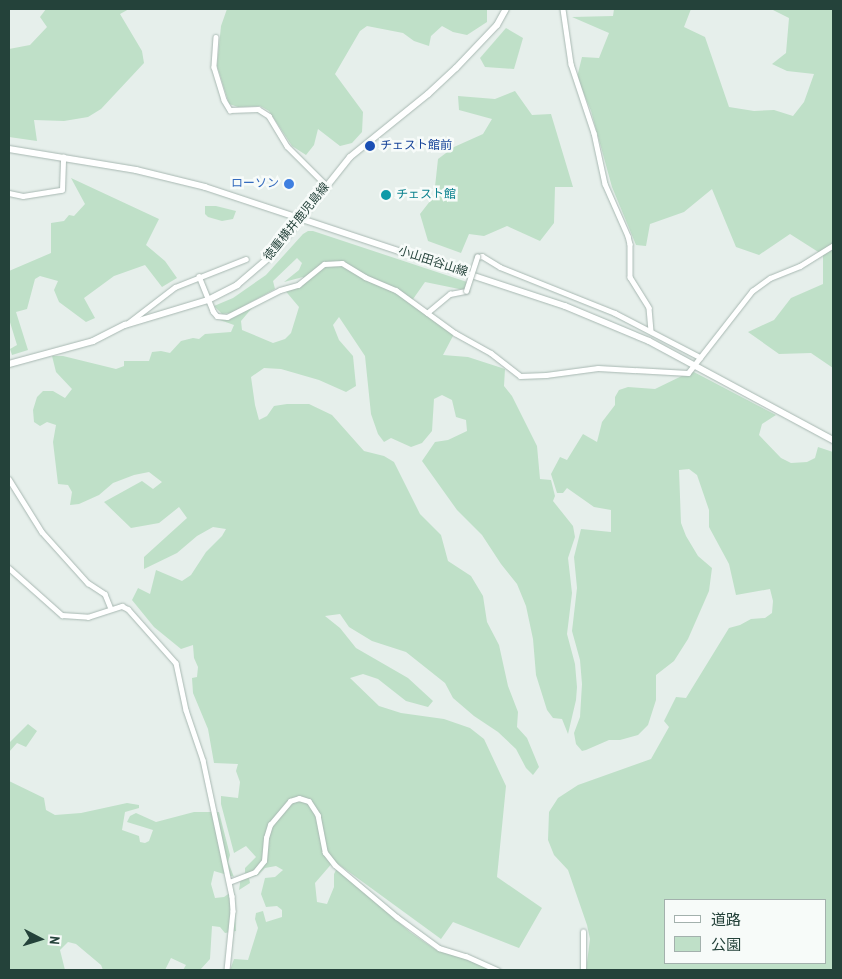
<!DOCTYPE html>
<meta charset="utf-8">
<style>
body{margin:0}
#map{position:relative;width:842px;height:979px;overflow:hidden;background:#e6efeb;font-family:"Archivo Narrow","Noto Sans JP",sans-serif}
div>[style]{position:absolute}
.green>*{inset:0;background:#bfe0c8}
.roads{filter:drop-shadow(0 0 1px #a8b8b2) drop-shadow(0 0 1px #a8b8b2)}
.minor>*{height:4.5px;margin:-2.25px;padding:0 2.25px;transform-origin:2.25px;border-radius:2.25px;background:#fff}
.secondary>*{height:6px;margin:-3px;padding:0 3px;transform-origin:3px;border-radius:3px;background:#fff}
.bridges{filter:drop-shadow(0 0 1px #a8b8b2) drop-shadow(0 0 1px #a8b8b2)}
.minor-bridge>*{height:4.5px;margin:-2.25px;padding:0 2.25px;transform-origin:2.25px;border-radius:2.25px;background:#fff}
.dots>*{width:14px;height:14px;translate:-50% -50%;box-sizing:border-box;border:2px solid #f7fbf9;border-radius:50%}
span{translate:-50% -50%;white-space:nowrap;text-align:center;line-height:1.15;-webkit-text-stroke:5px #f7fbf9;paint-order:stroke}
.transit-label{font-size:12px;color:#164399}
.left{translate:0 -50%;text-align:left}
.shop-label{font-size:12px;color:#366cbe}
.right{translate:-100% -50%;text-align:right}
.culture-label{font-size:12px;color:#0d838f}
.street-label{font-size:12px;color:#24423a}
.frame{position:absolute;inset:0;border:10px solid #24423a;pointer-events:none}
.legend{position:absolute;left:664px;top:899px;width:162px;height:65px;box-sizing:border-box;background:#f7fbf9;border:1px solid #a3b1ad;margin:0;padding:6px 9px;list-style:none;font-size:15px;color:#24423a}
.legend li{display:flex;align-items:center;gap:10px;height:25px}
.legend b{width:25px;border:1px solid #a3b1ad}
.north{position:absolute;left:15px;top:914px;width:50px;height:50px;-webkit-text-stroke:4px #f7fbf9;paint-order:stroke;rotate:95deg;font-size:14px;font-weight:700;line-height:20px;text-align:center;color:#24423a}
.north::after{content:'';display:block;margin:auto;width:18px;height:22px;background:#24423a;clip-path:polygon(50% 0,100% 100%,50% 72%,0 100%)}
</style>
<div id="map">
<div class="green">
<i style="clip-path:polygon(46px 9px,129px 9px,120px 14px,142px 51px,144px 63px,101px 109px,88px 117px,64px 121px,34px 120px,37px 141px,9px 137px,9px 49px,30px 45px,47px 27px,40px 17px)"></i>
<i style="clip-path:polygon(227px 9px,487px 9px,487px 22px,467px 35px,453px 32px,442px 26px,431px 36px,429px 46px,414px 41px,403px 33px,367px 26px,360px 31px,335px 74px,363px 112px,362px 132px,352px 143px,340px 146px,318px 129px,314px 145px,306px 155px,292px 146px,269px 111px,260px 106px,238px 107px,229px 104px,217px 66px,221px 26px)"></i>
<i style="clip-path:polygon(614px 9px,691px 9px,684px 27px,705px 37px,729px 107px,754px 111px,774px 110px,793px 116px,804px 102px,814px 74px,787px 71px,772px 64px,786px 53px,789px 18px,771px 9px,833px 9px,833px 368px,811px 353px,779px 354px,748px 332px,774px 320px,791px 298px,823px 284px,823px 255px,790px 234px,759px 255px,736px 247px,712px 189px,684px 212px,650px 224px,646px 246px,636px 245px,612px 187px,591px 111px,577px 77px,582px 57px,599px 58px,609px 33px,572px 17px,613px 16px)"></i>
<i style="clip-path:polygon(506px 28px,523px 38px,514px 69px,485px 67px,480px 58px)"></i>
<i style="clip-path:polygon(515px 91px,532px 115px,551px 114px,573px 187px,555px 187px,554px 223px,540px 241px,507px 226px,484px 236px,469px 234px,461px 253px,428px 241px,420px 214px,434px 196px,438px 159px,454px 147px,483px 134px,492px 119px,459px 110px,458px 96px,495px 99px)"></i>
<i style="clip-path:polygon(71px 178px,159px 219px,146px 245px,165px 261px,177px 278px,162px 287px,145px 265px,114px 276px,84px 298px,95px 318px,86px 322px,59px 302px,54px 290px,58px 281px,40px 276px,35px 279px,27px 309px,16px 312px,28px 350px,12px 355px,10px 349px,17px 345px,9px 319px,9px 271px,51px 253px,51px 223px,64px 221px,69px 215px,74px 216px,85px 204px)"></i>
<i style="clip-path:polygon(205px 206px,216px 206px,236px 211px,233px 219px,222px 221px,208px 217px,205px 214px)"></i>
<i style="clip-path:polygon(308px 231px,313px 231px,467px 282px,464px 290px,425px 282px,411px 302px,454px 334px,443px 355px,468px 357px,505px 369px,504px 386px,512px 396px,537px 446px,540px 479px,551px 480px,555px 496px,553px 501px,573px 526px,575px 537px,568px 558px,572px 593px,567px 634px,575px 664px,577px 687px,576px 700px,568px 734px,562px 719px,553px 718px,547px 710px,536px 675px,533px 639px,526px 606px,517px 584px,501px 564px,482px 535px,457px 510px,422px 461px,435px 442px,448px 440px,467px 431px,466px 420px,456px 417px,452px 400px,442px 395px,434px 399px,432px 431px,422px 443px,411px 447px,391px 438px,384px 442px,378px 434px,371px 414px,365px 356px,339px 317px,333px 325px,339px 340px,353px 356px,356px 386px,346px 392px,319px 380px,281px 369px,264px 368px,251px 377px,255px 405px,259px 420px,267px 416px,274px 406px,287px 404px,309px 404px,332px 415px,364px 451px,384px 456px,394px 462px,420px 514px,441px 535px,448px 561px,471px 576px,483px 596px,487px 622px,499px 645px,508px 686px,518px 712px,517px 727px,527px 738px,539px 767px,533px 775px,526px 768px,516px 749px,498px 732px,474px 716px,453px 698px,445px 683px,406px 652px,372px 641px,349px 627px,340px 614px,325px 616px,340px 628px,356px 648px,408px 678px,433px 701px,428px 707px,406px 701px,378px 679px,363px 674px,350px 678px,379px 706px,401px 713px,444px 719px,470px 728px,484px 739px,506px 786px,497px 877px,542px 908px,519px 948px,453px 922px,441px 939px,334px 861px,315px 883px,317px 902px,327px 904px,334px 887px,334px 874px,337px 868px,410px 932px,436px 950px,461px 955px,491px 970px,230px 970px,234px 959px,248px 960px,258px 928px,255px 919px,256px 913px,263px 911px,266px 922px,282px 917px,282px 910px,277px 906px,266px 907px,261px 894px,265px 878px,275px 877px,283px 870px,276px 866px,265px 868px,258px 875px,249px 878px,250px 883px,239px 890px,241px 877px,245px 874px,245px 868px,256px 857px,246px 846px,234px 853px,221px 804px,221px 796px,238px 798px,240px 782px,236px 771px,238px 764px,214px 763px,208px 729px,193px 693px,192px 678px,197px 677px,198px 667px,194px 658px,193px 645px,181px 649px,154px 627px,132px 600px,138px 588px,150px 594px,156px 570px,182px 581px,191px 575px,206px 552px,222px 536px,226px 529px,213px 527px,197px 536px,177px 553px,144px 569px,144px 557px,187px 518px,179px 507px,159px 523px,131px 528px,104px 502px,142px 481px,153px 489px,162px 482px,149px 472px,134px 475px,113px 483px,99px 495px,79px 504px,70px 505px,72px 492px,68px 485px,58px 484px,53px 442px,56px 425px,47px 422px,40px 426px,34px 422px,33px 410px,37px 397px,43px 391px,53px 391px,65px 398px,72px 389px,56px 372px,52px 356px,63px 356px,116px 369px,124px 366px,124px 361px,149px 361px,152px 352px,161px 351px,170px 353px,181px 341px,193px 338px,199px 339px,205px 334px,231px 332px,234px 325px,220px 320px,241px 312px,257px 302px,241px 321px,242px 330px,273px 343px,285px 339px,291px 333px,299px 307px,283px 288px,305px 281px,303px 277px,284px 282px,299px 270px,302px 263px,297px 258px,273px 281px,275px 289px,231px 313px,222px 314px,214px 306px,233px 298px,266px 275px,303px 234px)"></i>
<i style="clip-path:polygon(evenodd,692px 371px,776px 415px,762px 424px,759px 435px,781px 458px,791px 463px,807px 462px,815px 458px,818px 447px,833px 452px,833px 970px,586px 970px,590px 939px,587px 925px,568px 870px,554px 855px,548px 840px,549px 812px,558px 798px,578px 785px,651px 759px,669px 727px,664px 721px,676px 697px,686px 698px,729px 628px,740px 625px,751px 619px,765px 618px,772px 613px,773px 601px,770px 589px,736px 595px,729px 564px,709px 527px,709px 510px,697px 475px,689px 469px,679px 470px,681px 523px,686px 536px,698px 556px,712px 568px,709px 591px,688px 639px,674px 661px,656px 675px,656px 700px,648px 725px,638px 735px,620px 740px,609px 740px,586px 750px,582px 751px,576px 744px,574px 733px,580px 717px,582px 684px,580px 660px,572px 631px,577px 588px,574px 557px,581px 529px,611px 532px,611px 510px,594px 507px,567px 488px,563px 493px,557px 493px,551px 474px,560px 457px,567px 460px,583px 434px,597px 442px,602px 422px,615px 405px,615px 397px,619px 390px,628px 387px,655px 389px,692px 371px,666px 900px,826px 900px,826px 963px,666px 963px,666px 900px)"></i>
<i style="clip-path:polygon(28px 724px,37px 731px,26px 747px,17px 743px,9px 752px,9px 743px)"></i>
<i style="clip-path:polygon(9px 781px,44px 798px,46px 810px,55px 815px,81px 813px,127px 803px,139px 805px,139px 808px,125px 812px,122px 830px,139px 836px,140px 842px,145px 843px,149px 841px,153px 830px,127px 822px,130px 816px,136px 813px,156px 822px,194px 812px,219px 812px,230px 855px,228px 862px,234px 877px,214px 871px,211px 884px,215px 898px,224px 897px,234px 890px,236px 931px,225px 933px,220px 927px,212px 926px,210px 959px,200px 970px,183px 970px,186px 965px,171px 958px,165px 970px,103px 970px,101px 965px,76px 944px,68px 942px,60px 950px,65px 970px,9px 970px)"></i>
</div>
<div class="roads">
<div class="minor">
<i style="left:563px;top:9px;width:56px;rotate:81.7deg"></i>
<i style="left:571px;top:64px;width:73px;rotate:71.6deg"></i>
<i style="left:594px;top:133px;width:52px;rotate:77.8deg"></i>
<i style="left:605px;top:184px;width:57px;rotate:66.1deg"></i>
<i style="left:628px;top:236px;width:8px;rotate:76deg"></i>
<i style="left:630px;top:244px;width:33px;rotate:90deg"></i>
<i style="left:630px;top:277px;width:36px;rotate:58deg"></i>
<i style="left:649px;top:308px;width:22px;rotate:85deg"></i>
<i style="left:216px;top:37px;width:30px;rotate:94deg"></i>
<i style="left:214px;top:67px;width:34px;rotate:73deg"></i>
<i style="left:224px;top:100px;width:12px;rotate:59deg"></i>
<i style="left:230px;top:110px;width:28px;rotate:-2deg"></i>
<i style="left:258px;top:109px;width:13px;rotate:32deg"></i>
<i style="left:269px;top:116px;width:35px;rotate:59deg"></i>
<i style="left:287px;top:146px;width:57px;rotate:45deg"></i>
<i style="left:9px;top:193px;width:14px;rotate:12deg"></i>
<i style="left:23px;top:196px;width:39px;rotate:-9deg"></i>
<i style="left:62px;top:190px;width:33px;rotate:-88deg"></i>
<i style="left:477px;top:257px;width:5px;rotate:-11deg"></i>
<i style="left:482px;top:256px;width:21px;rotate:31deg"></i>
<i style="left:500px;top:267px;width:124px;rotate:21.8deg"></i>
<i style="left:615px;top:313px;width:96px;rotate:27.4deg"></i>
<i style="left:199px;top:276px;width:38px;rotate:68deg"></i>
<i style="left:213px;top:311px;width:6px;rotate:51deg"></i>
<i style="left:217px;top:316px;width:10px;rotate:6deg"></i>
<i style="left:227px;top:317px;width:59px;rotate:-27deg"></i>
<i style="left:280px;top:290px;width:19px;rotate:-16deg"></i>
<i style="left:298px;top:285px;width:33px;rotate:-39deg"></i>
<i style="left:324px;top:264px;width:18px;rotate:-3deg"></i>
<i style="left:342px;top:263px;width:27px;rotate:31deg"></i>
<i style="left:365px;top:277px;width:34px;rotate:23deg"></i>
<i style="left:396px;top:290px;width:73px;rotate:36.1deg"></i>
<i style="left:455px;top:333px;width:41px;rotate:29.1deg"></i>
<i style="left:491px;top:353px;width:37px;rotate:38deg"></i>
<i style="left:520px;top:376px;width:26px;rotate:-2deg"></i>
<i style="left:546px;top:375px;width:52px;rotate:-7.7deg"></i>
<i style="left:598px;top:368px;width:90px;rotate:3.2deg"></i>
<i style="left:688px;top:373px;width:104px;rotate:-52deg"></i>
<i style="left:752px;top:291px;width:22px;rotate:-36deg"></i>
<i style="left:770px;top:278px;width:32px;rotate:-22deg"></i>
<i style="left:800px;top:266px;width:39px;rotate:-32deg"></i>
<i style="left:427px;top:313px;width:30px;rotate:-40deg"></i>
<i style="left:450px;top:294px;width:16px;rotate:-11deg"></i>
<i style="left:128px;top:323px;width:59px;rotate:-37.5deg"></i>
<i style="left:175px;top:287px;width:76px;rotate:-21.5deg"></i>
<i style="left:9px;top:479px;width:62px;rotate:58.1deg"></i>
<i style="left:42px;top:532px;width:69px;rotate:48deg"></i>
<i style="left:88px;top:583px;width:20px;rotate:33deg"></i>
<i style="left:105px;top:594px;width:16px;rotate:68deg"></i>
<i style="left:9px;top:568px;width:71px;rotate:41.6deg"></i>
<i style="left:62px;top:615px;width:26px;rotate:4deg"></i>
<i style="left:88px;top:617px;width:36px;rotate:-18deg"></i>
<i style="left:122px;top:606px;width:7px;rotate:27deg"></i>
<i style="left:128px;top:609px;width:72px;rotate:48.4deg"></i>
<i style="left:176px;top:663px;width:48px;rotate:78deg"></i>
<i style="left:186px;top:710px;width:53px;rotate:71.2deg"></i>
<i style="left:203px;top:760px;width:139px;rotate:78deg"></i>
<i style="left:232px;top:896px;width:15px;rotate:86deg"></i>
<i style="left:233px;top:911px;width:59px;rotate:95.8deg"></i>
<i style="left:229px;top:882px;width:28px;rotate:-21deg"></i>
<i style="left:255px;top:872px;width:14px;rotate:-51deg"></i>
<i style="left:264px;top:861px;width:23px;rotate:-85deg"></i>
<i style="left:266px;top:838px;width:14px;rotate:-73deg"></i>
<i style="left:270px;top:825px;width:31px;rotate:-50deg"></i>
<i style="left:290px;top:801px;width:9px;rotate:-18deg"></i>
<i style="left:299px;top:798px;width:10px;rotate:17deg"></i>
<i style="left:309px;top:801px;width:17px;rotate:57deg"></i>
<i style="left:318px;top:815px;width:38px;rotate:79deg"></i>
<i style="left:325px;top:852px;width:16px;rotate:52deg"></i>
<i style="left:335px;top:865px;width:81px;rotate:40deg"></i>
<i style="left:397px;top:917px;width:52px;rotate:36.4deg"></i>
<i style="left:439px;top:948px;width:28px;rotate:17deg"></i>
<i style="left:466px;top:956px;width:35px;rotate:24deg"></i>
<i style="left:583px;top:970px;width:38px;rotate:-90deg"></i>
</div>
<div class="secondary">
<i style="left:9px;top:149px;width:129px;rotate:9.4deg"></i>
<i style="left:136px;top:170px;width:71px;rotate:13.8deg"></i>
<i style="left:205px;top:187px;width:379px;rotate:18.3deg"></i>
<i style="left:565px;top:306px;width:91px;rotate:22.6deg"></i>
<i style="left:649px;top:341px;width:209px;rotate:28.3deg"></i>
<i style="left:9px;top:364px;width:87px;rotate:-15.3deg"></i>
<i style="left:93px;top:341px;width:36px;rotate:-27deg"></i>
<i style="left:125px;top:325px;width:87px;rotate:-16.8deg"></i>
<i style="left:208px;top:300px;width:33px;rotate:-27deg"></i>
<i style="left:237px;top:285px;width:46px;rotate:-40.6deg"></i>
<i style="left:272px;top:255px;width:125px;rotate:-51.5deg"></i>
<i style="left:350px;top:157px;width:100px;rotate:-38.9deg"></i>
<i style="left:428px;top:94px;width:38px;rotate:-43deg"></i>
<i style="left:456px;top:68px;width:59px;rotate:-46.4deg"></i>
<i style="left:497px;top:25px;width:18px;rotate:-61deg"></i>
</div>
</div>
<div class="bridges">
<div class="minor-bridge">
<i style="left:466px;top:291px;width:36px;rotate:-72deg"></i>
</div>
</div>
<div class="dots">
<i style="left:370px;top:146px;background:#1a4fb4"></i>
<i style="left:289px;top:184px;background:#3f7fe0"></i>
<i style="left:386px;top:195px;background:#0f9aa8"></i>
</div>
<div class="transit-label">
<span class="left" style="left:380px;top:146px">チェスト館前</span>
</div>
<div class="shop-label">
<span class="right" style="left:279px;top:184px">ローソン</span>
</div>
<div class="culture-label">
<span class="left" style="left:396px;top:195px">チェスト館</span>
</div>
<div class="street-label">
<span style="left:297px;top:222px;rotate:-51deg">徳重横井鹿児島線</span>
<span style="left:433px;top:262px;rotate:18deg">小山田谷山線</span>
</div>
<div class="frame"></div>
<ul class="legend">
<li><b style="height:6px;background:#fff"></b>道路</li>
<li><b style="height:14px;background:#bfe0c8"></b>公園</li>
</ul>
<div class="north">N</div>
</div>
